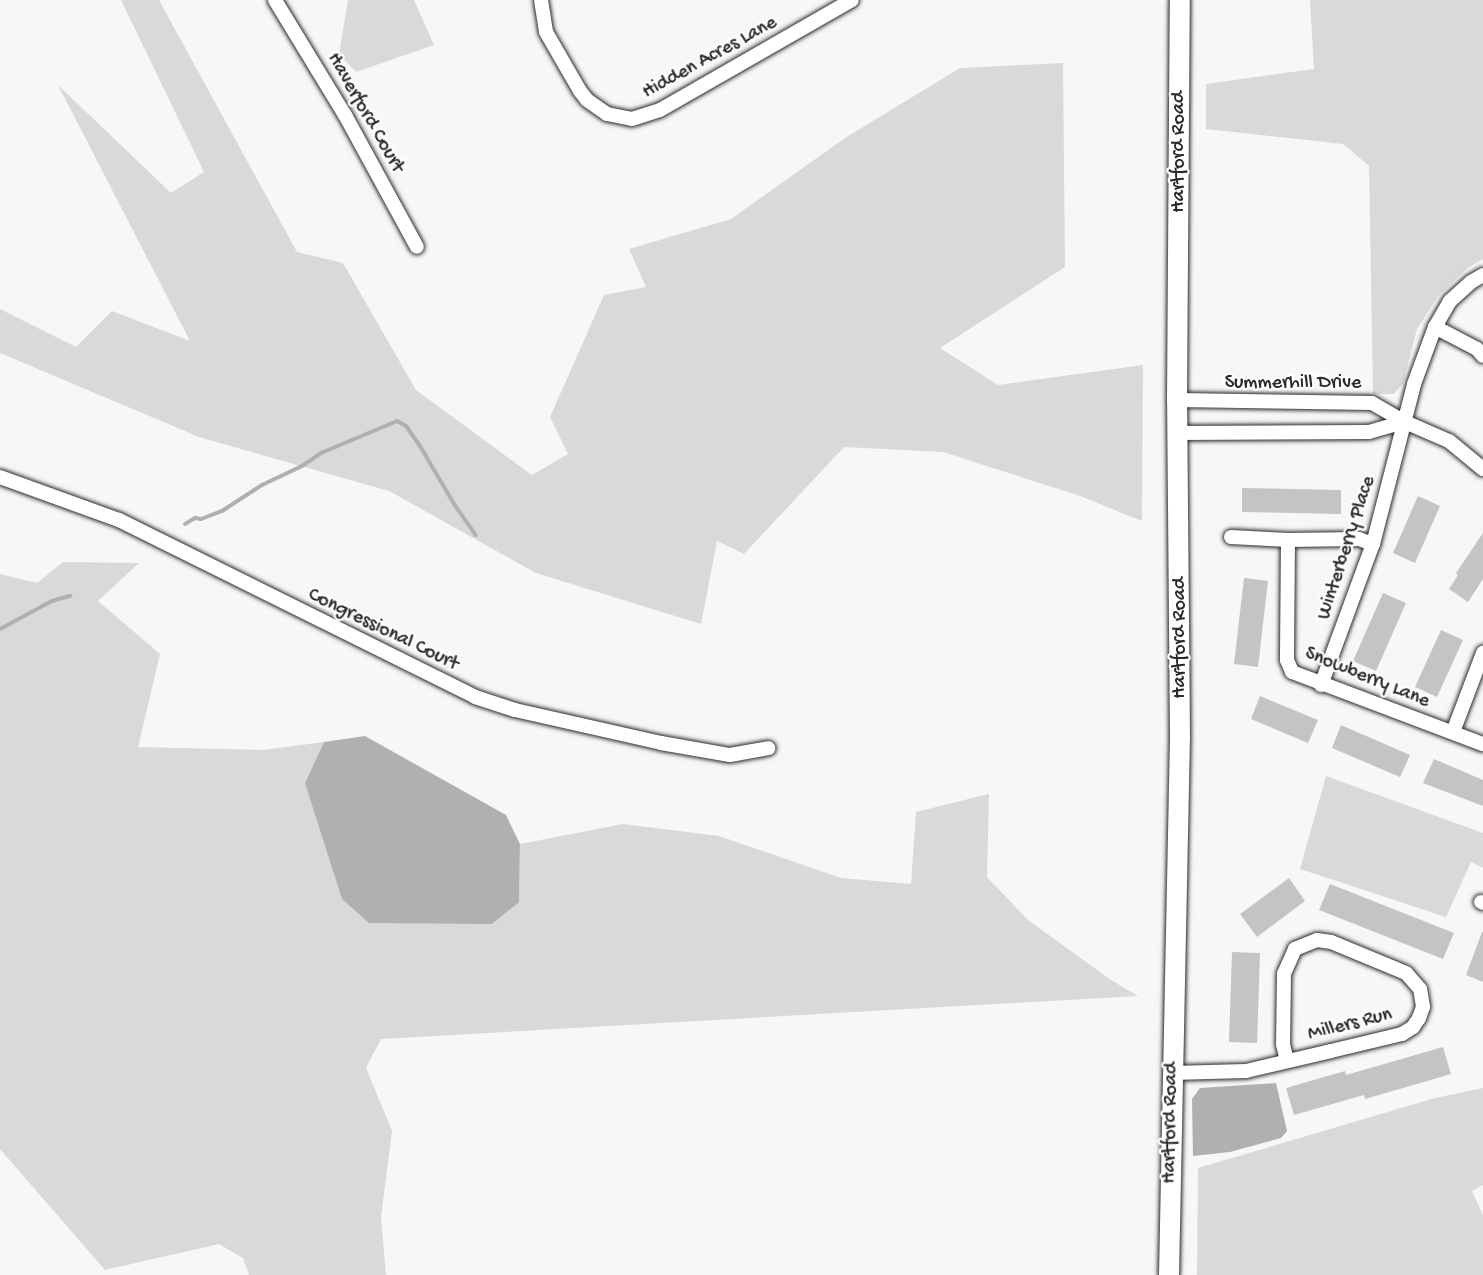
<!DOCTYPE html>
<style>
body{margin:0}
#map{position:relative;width:1483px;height:1275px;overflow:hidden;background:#f7f7f7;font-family:"Gochi Hand",sans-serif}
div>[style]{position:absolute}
.green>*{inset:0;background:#d9d9d9}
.water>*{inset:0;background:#b0b0b0}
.stream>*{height:4px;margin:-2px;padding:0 2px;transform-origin:2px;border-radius:2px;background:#b0b0b0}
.building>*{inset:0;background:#c4c4c4}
.roads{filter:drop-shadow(0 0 2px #2b2b2b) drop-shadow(0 0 2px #2b2b2b)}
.street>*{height:14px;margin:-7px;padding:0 7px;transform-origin:7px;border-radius:7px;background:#fff}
.secondary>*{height:20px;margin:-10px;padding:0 10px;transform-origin:10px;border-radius:10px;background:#fff}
span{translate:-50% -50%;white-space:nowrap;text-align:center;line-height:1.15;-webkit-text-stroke:4.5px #fff;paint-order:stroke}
.street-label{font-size:20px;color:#2b2b2b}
</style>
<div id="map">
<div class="green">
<i style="clip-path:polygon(121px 0,159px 0,297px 252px,343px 263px,416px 390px,532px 475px,568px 454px,550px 417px,604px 295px,646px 287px,629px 249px,731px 219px,845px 138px,960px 68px,1063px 63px,1065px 267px,940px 348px,998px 385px,1143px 365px,1142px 521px,1080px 496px,943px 452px,844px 447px,744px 554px,717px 541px,701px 624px,536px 573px,389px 491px,199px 437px,0 353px,0 309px,76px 347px,112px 311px,190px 341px,58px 85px,171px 193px,204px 172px)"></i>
<i style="clip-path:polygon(348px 0,414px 0,434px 45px,356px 72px,339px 54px)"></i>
<i style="clip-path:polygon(1310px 0,1483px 0,1483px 259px,1469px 267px,1439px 295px,1417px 329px,1403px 383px,1394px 394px,1373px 394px,1369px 166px,1343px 144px,1206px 129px,1206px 84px,1314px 69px)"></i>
<i style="clip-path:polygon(63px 562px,139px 563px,98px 601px,160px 654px,138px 747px,263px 750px,324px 742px,305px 783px,519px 902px,520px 844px,623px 824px,719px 836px,841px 878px,911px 884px,916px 812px,989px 794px,987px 877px,1028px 920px,1111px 980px,1138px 996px,381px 1039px,366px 1068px,392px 1131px,381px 1217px,386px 1275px,249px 1275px,243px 1258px,219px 1244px,105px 1270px,0 1149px,0 574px,37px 583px)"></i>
<i style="clip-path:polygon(1326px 776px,1483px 833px,1483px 868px,1471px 862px,1446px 917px,1300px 869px)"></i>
<i style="clip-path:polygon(1483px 1088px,1483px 1185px,1472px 1191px,1483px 1215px,1483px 1275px,1197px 1275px,1198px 1168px,1435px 1098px)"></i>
</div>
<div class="water">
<i style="clip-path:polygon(365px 736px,506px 815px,520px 844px,519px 902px,492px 924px,369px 923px,342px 899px,305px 783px,324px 742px)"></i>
<i style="clip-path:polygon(1276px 1083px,1287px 1131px,1281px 1138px,1230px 1152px,1193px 1156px,1192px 1099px,1200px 1088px)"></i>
</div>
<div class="stream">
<i style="left:185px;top:524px;width:12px;rotate:-31deg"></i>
<i style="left:195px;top:518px;width:6px;rotate:9deg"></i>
<i style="left:201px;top:519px;width:22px;rotate:-21deg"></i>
<i style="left:222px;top:511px;width:48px;rotate:-33deg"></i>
<i style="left:262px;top:485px;width:44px;rotate:-25.4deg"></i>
<i style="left:302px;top:466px;width:23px;rotate:-34deg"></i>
<i style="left:321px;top:453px;width:82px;rotate:-22.8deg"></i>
<i style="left:397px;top:421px;width:10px;rotate:29deg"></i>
<i style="left:406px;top:426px;width:24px;rotate:55deg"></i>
<i style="left:420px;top:446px;width:67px;rotate:59.6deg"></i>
<i style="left:454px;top:504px;width:38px;rotate:55deg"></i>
<i style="left:0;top:629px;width:59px;rotate:-28.3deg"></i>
<i style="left:52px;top:601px;width:19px;rotate:-16deg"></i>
</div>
<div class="building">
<i style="clip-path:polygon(1242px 488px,1341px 490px,1341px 514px,1242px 512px)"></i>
<i style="clip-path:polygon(1418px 496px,1440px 506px,1415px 563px,1393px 553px)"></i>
<i style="clip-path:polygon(1483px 533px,1483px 579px,1468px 602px,1449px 589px,1458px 575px,1456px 573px)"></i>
<i style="clip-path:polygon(1244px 578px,1268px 581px,1258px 667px,1234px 664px)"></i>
<i style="clip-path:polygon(1383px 593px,1406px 603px,1376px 671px,1353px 661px)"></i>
<i style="clip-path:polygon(1441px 630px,1463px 640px,1437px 697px,1415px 687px)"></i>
<i style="clip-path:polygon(1260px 696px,1318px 720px,1308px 743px,1251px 719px)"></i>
<i style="clip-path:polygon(1341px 725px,1410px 755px,1400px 777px,1332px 748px)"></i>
<i style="clip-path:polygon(1434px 759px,1483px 780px,1483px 806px,1423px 783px)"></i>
<i style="clip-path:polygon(1289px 878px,1305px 901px,1257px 937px,1240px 914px)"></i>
<i style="clip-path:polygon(1330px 884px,1454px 933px,1443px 959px,1319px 910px)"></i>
<i style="clip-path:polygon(1482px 932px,1483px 932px,1483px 982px,1466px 975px)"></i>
<i style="clip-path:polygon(1232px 952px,1260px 953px,1257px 1043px,1229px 1042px)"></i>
<i style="clip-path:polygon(1443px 1047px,1451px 1074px,1365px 1099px,1364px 1095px,1294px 1115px,1286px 1088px,1345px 1071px,1346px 1075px)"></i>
</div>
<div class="roads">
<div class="street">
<i style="left:275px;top:0;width:135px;rotate:58.7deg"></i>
<i style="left:345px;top:115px;width:150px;rotate:61.4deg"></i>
<i style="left:541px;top:0;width:32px;rotate:81deg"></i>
<i style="left:546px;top:32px;width:68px;rotate:60deg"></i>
<i style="left:580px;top:91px;width:11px;rotate:52deg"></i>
<i style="left:587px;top:100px;width:24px;rotate:35deg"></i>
<i style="left:607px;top:114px;width:25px;rotate:11deg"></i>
<i style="left:632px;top:119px;width:29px;rotate:-18deg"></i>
<i style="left:660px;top:110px;width:221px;rotate:-29.8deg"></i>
<i style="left:1435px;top:327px;width:47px;rotate:27.6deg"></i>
<i style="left:1477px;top:349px;width:9px;rotate:49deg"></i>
<i style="left:1177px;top:400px;width:195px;rotate:0.9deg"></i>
<i style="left:1372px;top:403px;width:38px;rotate:30deg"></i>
<i style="left:1405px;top:422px;width:48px;rotate:23.4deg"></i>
<i style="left:1449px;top:441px;width:44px;rotate:39.5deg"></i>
<i style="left:1177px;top:433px;width:192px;rotate:-0.3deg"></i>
<i style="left:1369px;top:432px;width:37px;rotate:-16deg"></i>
<i style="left:0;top:477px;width:127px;rotate:19.9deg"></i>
<i style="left:119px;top:520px;width:398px;rotate:26.4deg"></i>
<i style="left:475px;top:697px;width:42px;rotate:18deg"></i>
<i style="left:515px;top:710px;width:150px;rotate:12.7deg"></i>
<i style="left:661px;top:743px;width:70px;rotate:9.9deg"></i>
<i style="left:730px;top:755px;width:39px;rotate:-10deg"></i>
<i style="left:1231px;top:537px;width:57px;rotate:3deg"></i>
<i style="left:1288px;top:540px;width:71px;rotate:-0.8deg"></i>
<i style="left:1359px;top:539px;width:15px;rotate:20deg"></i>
<i style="left:1288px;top:540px;width:120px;rotate:90.5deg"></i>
<i style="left:1287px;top:660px;width:13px;rotate:67deg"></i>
<i style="left:1292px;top:672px;width:204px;rotate:20.7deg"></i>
<i style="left:1321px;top:685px;width:150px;rotate:-69.8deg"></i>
<i style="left:1373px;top:544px;width:165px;rotate:-75.6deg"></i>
<i style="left:1414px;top:384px;width:61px;rotate:-69.8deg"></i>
<i style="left:1435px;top:327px;width:30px;rotate:-60deg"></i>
<i style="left:1450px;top:301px;width:28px;rotate:-42deg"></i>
<i style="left:1471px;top:282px;width:14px;rotate:-30deg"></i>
<i style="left:1453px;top:732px;width:85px;rotate:-69.2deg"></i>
<i style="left:1481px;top:902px;width:2px;rotate:27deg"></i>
<i style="left:1172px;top:1073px;width:74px;rotate:-1.5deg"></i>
<i style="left:1246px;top:1071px;width:87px;rotate:-13.2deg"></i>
<i style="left:1331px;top:1051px;width:73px;rotate:-13.5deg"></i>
<i style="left:1402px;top:1034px;width:13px;rotate:-32deg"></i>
<i style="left:1413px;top:1027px;width:11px;rotate:-56deg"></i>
<i style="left:1419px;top:1018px;width:12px;rotate:-70deg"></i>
<i style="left:1423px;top:1007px;width:18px;rotate:-99deg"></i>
<i style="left:1420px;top:989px;width:21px;rotate:-131deg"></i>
<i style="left:1406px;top:973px;width:81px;rotate:-157.5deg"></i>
<i style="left:1331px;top:942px;width:14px;rotate:-172deg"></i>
<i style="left:1317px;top:940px;width:24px;rotate:158deg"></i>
<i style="left:1295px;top:949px;width:27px;rotate:114deg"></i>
<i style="left:1284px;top:974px;width:70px;rotate:90.8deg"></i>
<i style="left:1283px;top:1044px;width:17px;rotate:77deg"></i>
</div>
<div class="secondary">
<i style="left:1169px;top:1275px;width:539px;rotate:-88.83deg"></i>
<i style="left:1180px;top:736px;width:336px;rotate:-90.5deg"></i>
<i style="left:1177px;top:400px;width:400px;rotate:-89.6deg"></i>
</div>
</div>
<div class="street-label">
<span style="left:710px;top:58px;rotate:-29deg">Hidden Acres Lane</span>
<span style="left:365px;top:113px;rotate:60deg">Haverford Court</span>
<span style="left:1179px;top:152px;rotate:-90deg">Hartford Road</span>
<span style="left:1293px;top:383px">Summerhill Drive</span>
<span style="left:1347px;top:548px;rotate:-72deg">Winterberry Place</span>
<span style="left:383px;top:630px;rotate:26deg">Congressional Court</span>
<span style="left:1180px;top:638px;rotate:-90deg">Hartford Road</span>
<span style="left:1367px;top:678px;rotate:22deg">Snowberry Lane</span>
<span style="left:1350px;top:1025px;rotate:-14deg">Millers Run</span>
<span style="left:1171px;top:1123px;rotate:-89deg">Hartford Road</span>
</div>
</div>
